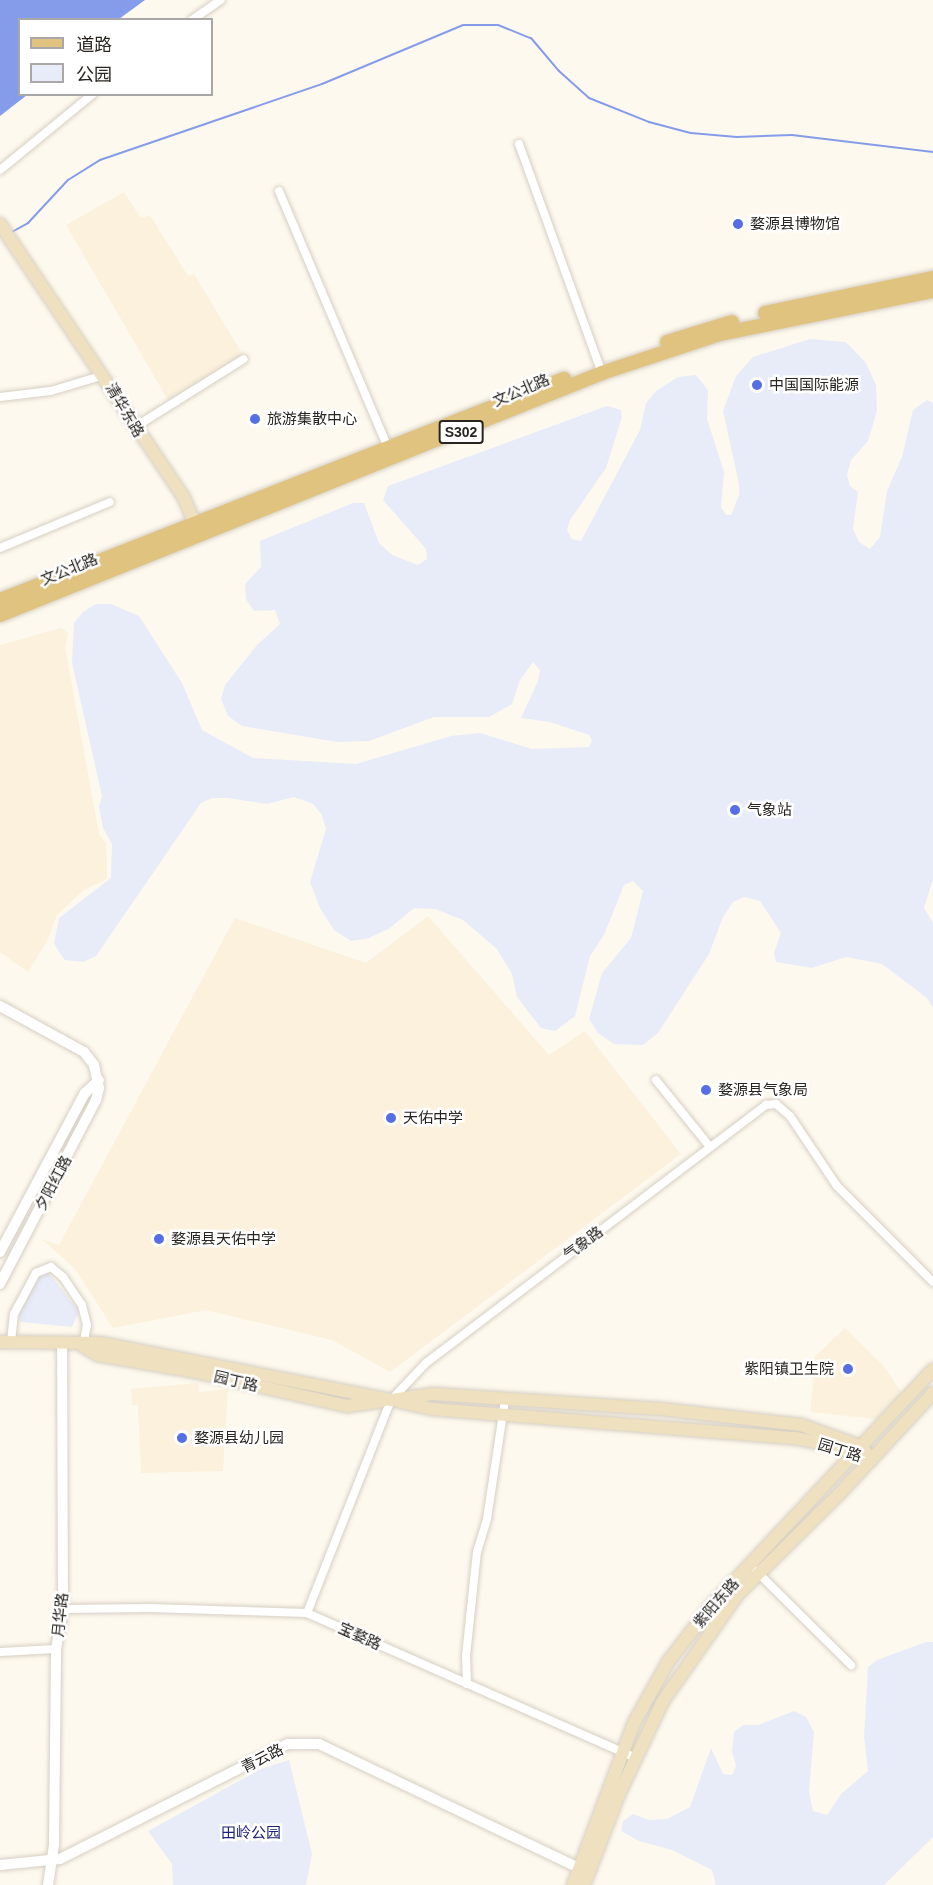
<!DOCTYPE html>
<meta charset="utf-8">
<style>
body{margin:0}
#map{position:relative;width:933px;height:1885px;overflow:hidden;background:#fef9ee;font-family:Arial,"Noto Sans SC",sans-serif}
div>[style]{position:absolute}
.built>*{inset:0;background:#fbf1dd}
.green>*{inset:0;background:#e7ecf8}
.water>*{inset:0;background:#859cea}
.stream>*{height:2px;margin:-1px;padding:0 1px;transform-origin:1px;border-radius:1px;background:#859cea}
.roads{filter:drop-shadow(0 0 2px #d6cfc3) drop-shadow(0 0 2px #d6cfc3)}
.minor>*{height:8px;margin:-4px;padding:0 4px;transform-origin:4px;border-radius:4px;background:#fff}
.tertiary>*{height:10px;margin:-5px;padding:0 5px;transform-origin:5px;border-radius:5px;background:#fff}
.secondary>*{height:12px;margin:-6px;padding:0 6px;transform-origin:6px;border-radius:6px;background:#efe1bf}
.primary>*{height:14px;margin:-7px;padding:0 7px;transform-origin:7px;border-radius:7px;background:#e0c37f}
.dots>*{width:16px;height:16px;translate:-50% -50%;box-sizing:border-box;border:3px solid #fff;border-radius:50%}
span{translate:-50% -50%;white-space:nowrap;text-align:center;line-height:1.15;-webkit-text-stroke:5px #fff;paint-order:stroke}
.shield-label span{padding:2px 4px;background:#fff;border:2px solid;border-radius:4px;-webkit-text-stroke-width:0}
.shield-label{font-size:14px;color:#282521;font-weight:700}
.poi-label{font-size:15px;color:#282521}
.left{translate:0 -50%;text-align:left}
.right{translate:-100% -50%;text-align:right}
.street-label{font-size:15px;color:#282521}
.park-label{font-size:15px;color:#1a2179}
.legend{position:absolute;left:18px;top:18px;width:195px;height:78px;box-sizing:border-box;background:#fff;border:2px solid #a9a8a6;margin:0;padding:8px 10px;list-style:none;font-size:18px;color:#282521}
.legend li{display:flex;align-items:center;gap:12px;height:30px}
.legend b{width:30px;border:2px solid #a9a8a6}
</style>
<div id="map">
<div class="built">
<i style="clip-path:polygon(124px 192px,141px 218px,150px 215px,188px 276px,194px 274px,243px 355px,168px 400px,66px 225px)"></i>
<i style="clip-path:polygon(61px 628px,68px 633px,65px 647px,99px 834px,106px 843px,107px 879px,84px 890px,57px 915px,47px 941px,28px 972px,0 952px,0 645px)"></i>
<i style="clip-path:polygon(428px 916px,549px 1055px,585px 1031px,681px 1154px,390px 1372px,332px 1340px,206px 1310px,113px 1328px,75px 1269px,42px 1239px,59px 1245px,235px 918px,366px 963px)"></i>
<i style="clip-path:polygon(845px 1328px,883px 1365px,902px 1393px,876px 1419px,810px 1412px,814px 1374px,807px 1364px)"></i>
<i style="clip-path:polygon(198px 1383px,199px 1392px,228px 1389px,223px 1471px,141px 1473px,138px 1405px,132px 1405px,131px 1389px)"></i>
</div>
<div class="green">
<i style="clip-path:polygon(810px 339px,846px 342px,866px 363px,876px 385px,877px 411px,868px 441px,851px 460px,847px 475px,850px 486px,858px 492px,853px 529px,859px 542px,870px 549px,880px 537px,887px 491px,902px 457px,913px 410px,927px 400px,933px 403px,933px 879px,924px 908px,933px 923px,933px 1008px,927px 998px,882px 964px,846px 957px,812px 968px,776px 962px,774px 953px,781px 933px,760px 901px,744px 897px,733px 902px,723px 917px,709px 954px,658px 1033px,643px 1045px,614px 1044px,598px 1033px,589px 1019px,602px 973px,631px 938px,643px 891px,633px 881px,624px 885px,604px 935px,590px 956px,575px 1016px,555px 1031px,541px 1028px,517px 997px,512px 974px,497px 949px,463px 920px,435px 909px,414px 908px,390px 928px,369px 938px,351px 941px,334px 930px,320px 908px,310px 882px,326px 829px,322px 815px,313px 804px,294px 797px,267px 804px,228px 798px,212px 798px,201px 803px,96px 956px,83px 962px,65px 960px,59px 952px,54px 943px,59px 918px,111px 878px,112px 844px,103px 828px,99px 807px,102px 796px,72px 663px,74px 623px,83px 612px,96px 604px,111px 604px,139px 616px,182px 683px,202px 730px,253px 758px,356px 764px,451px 736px,480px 733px,532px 749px,589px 747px,592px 741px,589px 735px,550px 722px,521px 718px,538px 681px,540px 670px,533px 662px,520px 680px,512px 704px,489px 717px,434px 717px,369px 741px,337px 742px,242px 726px,228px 716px,221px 699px,225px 685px,257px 645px,280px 624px,275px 610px,254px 611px,246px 599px,245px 584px,261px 567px,260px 541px,353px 503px,364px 503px,379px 543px,392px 555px,418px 565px,427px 559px,426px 549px,383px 500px,388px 486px,607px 406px,621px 410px,622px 417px,606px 468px,570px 520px,567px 530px,572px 539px,581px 541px,640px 430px,646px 403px,656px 391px,678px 377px,696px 375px,708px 390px,707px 419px,724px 472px,721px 507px,726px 515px,731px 515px,739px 495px,739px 484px,723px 411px,736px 376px,753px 357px)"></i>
<i style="clip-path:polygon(48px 1272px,79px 1311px,72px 1327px,20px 1322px,18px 1309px,39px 1273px)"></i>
<i style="clip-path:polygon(926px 1642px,933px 1642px,933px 1837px,884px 1885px,716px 1885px,712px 1870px,672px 1850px,639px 1841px,621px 1831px,623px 1821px,633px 1814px,649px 1820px,667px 1819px,690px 1807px,711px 1748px,723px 1774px,732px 1775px,736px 1766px,732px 1751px,734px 1732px,743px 1725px,758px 1725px,794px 1711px,806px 1717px,814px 1732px,809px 1791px,813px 1811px,827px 1815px,841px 1794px,868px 1771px,864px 1737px,868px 1667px,877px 1660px)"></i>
<i style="clip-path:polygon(289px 1760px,312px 1854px,306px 1885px,173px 1885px,172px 1864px,148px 1831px,261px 1769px)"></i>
</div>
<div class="water">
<i style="clip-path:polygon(0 0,145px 0,119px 19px,20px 20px,20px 94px,27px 95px,0 116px)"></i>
</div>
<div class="stream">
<i style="left:10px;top:233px;width:21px;rotate:-29deg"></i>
<i style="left:28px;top:223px;width:59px;rotate:-47.1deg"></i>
<i style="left:68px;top:180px;width:38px;rotate:-32deg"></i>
<i style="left:100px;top:160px;width:235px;rotate:-18.9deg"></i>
<i style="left:322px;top:84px;width:153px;rotate:-22.7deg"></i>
<i style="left:463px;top:25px;width:35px"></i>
<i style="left:498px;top:25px;width:35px;rotate:22deg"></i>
<i style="left:531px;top:38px;width:43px;rotate:49.7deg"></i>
<i style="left:559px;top:71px;width:40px;rotate:42deg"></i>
<i style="left:589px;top:98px;width:65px;rotate:21.8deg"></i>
<i style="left:649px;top:122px;width:43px;rotate:14.7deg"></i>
<i style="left:691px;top:133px;width:46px;rotate:5deg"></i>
<i style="left:737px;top:137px;width:55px;rotate:-2.1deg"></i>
<i style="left:792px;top:135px;width:142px;rotate:6.9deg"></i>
</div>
<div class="roads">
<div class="minor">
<i style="left:192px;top:20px;width:35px;rotate:-35deg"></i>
<i style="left:519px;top:144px;width:244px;rotate:70.1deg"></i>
<i style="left:0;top:170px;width:120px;rotate:-39.3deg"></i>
<i style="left:279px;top:191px;width:281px;rotate:67deg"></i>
<i style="left:0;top:397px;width:51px;rotate:-6.7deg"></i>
<i style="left:51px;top:391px;width:55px;rotate:-16.8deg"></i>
<i style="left:135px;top:427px;width:128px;rotate:-32deg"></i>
<i style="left:0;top:548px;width:119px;rotate:-22.7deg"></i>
<i style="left:656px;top:1080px;width:86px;rotate:51.1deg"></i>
<i style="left:11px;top:1342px;width:28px;rotate:-84deg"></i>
<i style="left:14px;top:1314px;width:47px;rotate:-61.8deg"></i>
<i style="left:36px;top:1273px;width:16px;rotate:-22deg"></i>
<i style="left:51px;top:1267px;width:16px;rotate:40deg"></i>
<i style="left:63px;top:1277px;width:34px;rotate:56deg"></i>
<i style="left:82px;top:1305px;width:21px;rotate:76deg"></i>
<i style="left:87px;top:1325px;width:20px;rotate:101deg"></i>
<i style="left:756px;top:1571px;width:134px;rotate:44.7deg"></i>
<i style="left:63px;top:1609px;width:87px;rotate:-0.7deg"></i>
<i style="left:150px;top:1608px;width:157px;rotate:1.8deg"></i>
<i style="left:307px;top:1613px;width:360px;rotate:23.8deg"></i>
<i style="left:307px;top:1613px;width:229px;rotate:-68.5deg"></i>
<i style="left:391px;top:1400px;width:51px;rotate:-46.6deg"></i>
<i style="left:426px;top:1363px;width:427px;rotate:-37.2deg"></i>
<i style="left:766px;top:1105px;width:10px;rotate:-6deg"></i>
<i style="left:776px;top:1104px;width:18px;rotate:41deg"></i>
<i style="left:790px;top:1116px;width:84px;rotate:56.1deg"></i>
<i style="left:837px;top:1186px;width:136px;rotate:45deg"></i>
<i style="left:0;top:1652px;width:56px;rotate:-3.1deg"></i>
<i style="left:467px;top:1684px;width:28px;rotate:-92deg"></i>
<i style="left:466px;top:1656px;width:105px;rotate:-84deg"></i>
<i style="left:477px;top:1552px;width:34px;rotate:-73deg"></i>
<i style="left:487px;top:1519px;width:120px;rotate:-81.4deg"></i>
</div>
<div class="tertiary">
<i style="left:0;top:1006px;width:96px;rotate:28.7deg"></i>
<i style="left:84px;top:1052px;width:16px;rotate:52deg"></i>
<i style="left:94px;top:1065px;width:24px;rotate:78deg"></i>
<i style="left:99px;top:1088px;width:12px;rotate:104deg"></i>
<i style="left:96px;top:1100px;width:208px;rotate:117.6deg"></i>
<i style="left:0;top:1252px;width:180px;rotate:-61.9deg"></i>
<i style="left:85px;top:1093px;width:19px;rotate:-43deg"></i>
<i style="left:0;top:1865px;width:60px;rotate:-5.7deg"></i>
<i style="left:60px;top:1859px;width:255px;rotate:-26.8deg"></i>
<i style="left:288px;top:1744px;width:31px"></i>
<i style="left:319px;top:1744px;width:295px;rotate:25.5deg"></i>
<i style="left:48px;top:1885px;width:40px;rotate:-81.5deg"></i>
<i style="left:54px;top:1845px;width:196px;rotate:-89.4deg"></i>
<i style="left:56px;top:1649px;width:41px;rotate:-80.1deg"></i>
<i style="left:63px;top:1609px;width:264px;rotate:-90.2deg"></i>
</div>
<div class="secondary">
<i style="left:0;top:224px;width:328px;rotate:56.1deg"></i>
<i style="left:183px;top:496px;width:40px;rotate:66.6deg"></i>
<i style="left:0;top:1342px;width:100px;rotate:0.6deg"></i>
<i style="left:100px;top:1343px;width:297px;rotate:11.1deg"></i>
<i style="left:391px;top:1400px;width:42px;rotate:-8.1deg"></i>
<i style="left:433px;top:1394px;width:228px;rotate:3.8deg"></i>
<i style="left:661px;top:1409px;width:141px;rotate:6.5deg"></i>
<i style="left:801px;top:1425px;width:65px;rotate:19.8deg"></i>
<i style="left:862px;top:1447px;width:16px;rotate:55deg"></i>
<i style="left:83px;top:1346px;width:17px;rotate:31deg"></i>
<i style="left:98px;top:1355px;width:99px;rotate:9.8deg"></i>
<i style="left:196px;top:1372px;width:155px;rotate:12.7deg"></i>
<i style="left:347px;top:1406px;width:36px;rotate:-8deg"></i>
<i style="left:400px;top:1402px;width:33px;rotate:12deg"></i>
<i style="left:432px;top:1409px;width:364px;rotate:4.6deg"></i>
<i style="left:795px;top:1438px;width:41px;rotate:11.3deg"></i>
<i style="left:835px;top:1446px;width:39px;rotate:21deg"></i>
<i style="left:573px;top:1885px;width:173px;rotate:-69.4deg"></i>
<i style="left:634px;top:1723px;width:70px;rotate:-60.9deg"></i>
<i style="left:668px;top:1662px;width:71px;rotate:-52.5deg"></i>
<i style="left:711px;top:1606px;width:324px;rotate:-46.8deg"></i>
<i style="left:584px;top:1885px;width:97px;rotate:-69deg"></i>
<i style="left:619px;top:1794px;width:103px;rotate:-64.7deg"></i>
<i style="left:663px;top:1701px;width:131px;rotate:-55deg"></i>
<i style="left:738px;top:1594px;width:145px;rotate:-44.7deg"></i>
<i style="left:841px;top:1492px;width:135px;rotate:-47.1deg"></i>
</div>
<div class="primary">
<i style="left:765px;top:313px;width:172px;rotate:-11.8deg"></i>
<i style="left:667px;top:342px;width:68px;rotate:-17.1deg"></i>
<i style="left:0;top:600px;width:606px;rotate:-21.4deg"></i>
<i style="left:0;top:615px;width:649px;rotate:-21.9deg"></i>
<i style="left:602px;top:373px;width:124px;rotate:-18.3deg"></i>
<i style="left:720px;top:334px;width:217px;rotate:-11.4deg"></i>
</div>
</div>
<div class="dots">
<i style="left:738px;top:224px;background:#556ee4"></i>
<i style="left:757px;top:385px;background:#556ee4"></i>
<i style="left:255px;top:419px;background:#556ee4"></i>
<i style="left:735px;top:810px;background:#556ee4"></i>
<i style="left:706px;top:1090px;background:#556ee4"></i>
<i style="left:391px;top:1118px;background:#556ee4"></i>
<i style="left:159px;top:1239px;background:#556ee4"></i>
<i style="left:848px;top:1369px;background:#556ee4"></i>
<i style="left:182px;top:1438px;background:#556ee4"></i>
</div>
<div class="shield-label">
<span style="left:461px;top:432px">S302</span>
</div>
<div class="poi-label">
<span class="left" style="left:750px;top:224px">婺源县博物馆</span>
<span class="left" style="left:769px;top:385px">中国国际能源</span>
<span class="left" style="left:267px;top:419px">旅游集散中心</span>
<span class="left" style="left:747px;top:810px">气象站</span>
<span class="left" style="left:718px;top:1090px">婺源县气象局</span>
<span class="left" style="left:403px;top:1118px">天佑中学</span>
<span class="left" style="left:171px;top:1239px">婺源县天佑中学</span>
<span class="right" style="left:834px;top:1369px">紫阳镇卫生院</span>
<span class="left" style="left:194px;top:1438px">婺源县幼儿园</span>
</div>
<div class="street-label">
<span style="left:521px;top:390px;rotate:-23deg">文公北路</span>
<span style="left:125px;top:410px;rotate:59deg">清华东路</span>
<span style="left:69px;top:569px;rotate:-22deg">文公北路</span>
<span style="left:53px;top:1183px;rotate:-62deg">夕阳红路</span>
<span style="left:583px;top:1243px;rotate:-37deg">气象路</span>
<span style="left:236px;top:1381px;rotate:13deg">园丁路</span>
<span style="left:840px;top:1450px;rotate:17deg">园丁路</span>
<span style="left:716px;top:1603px;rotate:-49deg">紫阳东路</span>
<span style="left:60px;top:1615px;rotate:-84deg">月华路</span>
<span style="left:360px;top:1636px;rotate:24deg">宝婺路</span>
<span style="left:262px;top:1758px;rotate:-27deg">青云路</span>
</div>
<div class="park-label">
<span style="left:251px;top:1833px">田岭公园</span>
</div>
<ul class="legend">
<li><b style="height:8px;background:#e0c37f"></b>道路</li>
<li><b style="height:16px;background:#e7ecf8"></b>公园</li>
</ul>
</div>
